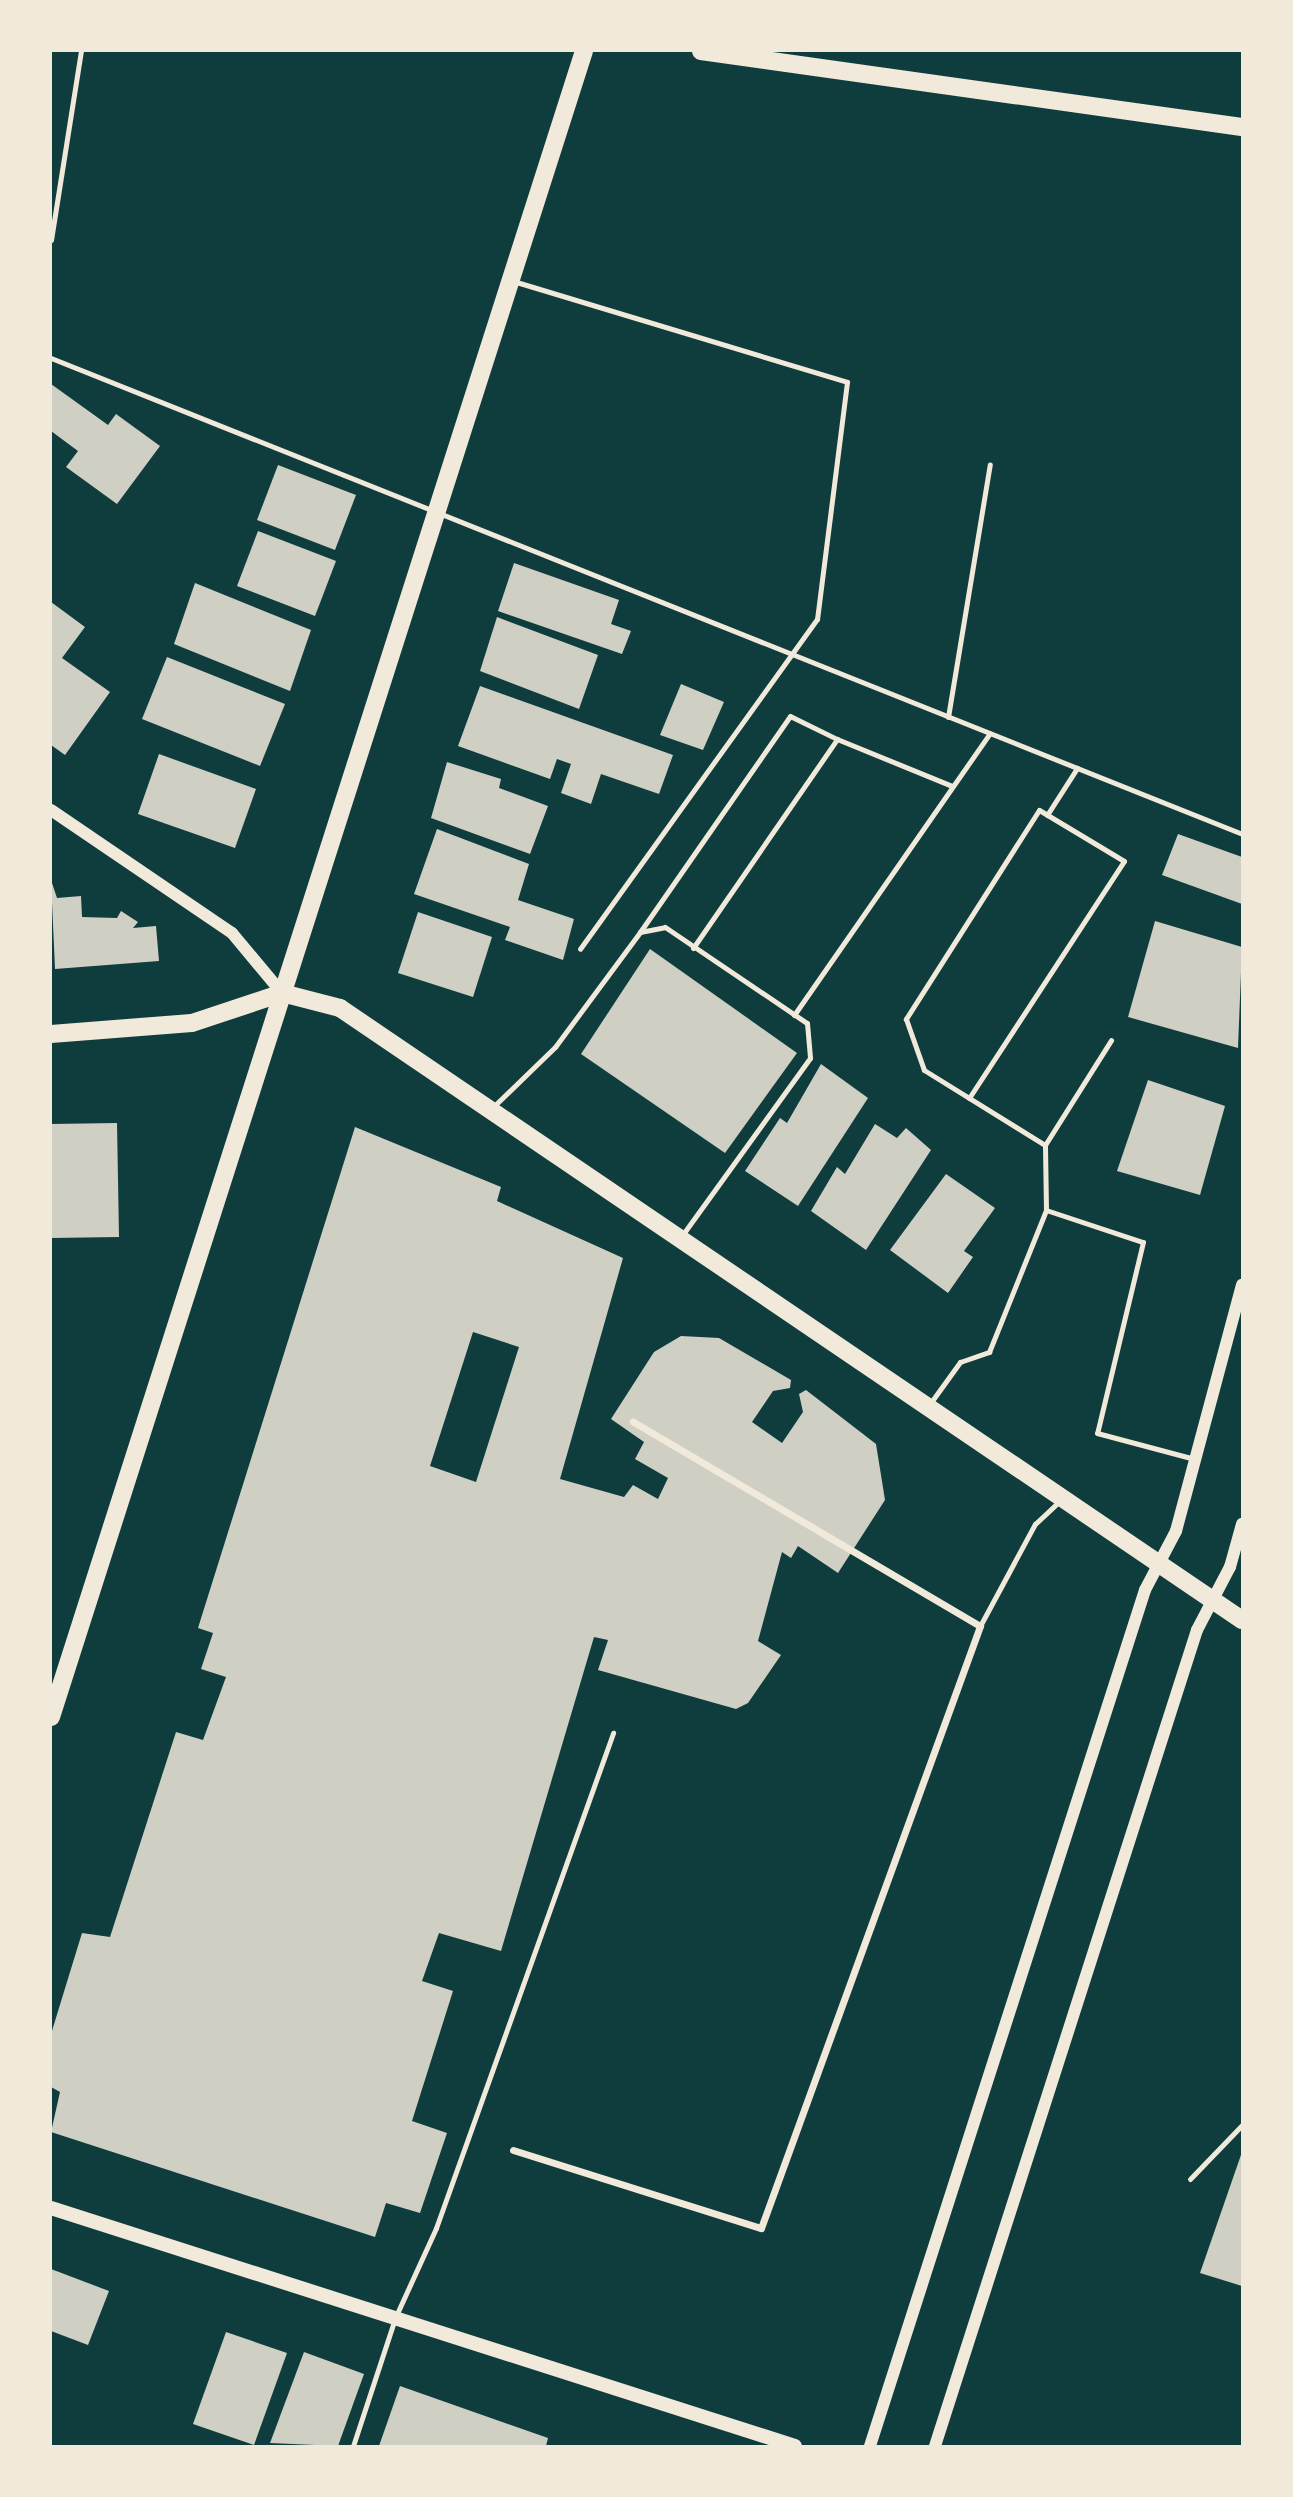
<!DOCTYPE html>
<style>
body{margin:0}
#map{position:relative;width:1293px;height:2497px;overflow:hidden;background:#0f3d3e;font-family:Cabin,sans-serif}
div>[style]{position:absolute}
.building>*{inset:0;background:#cfcfc3}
.service>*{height:5px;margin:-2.5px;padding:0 2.5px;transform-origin:2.5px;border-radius:2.5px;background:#f1e9da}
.minor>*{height:7px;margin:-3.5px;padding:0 3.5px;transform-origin:3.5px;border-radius:3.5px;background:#f1e9da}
.tertiary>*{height:12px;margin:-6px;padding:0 6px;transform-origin:6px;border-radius:6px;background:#f1e9da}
.secondary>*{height:14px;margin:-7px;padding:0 7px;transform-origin:7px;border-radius:7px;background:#f1e9da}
.primary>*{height:18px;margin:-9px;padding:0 9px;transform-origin:9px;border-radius:9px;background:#f1e9da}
span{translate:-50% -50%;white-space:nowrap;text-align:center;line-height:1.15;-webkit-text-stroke:5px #f1e9da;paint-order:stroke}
.frame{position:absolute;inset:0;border:52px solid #f1e9da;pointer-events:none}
</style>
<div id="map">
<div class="building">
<i style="clip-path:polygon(51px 384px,108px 425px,116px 414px,160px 446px,117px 504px,66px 467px,78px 451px,51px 431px)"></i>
<i style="clip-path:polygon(278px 465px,356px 495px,335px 550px,257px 520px)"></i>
<i style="clip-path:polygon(258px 531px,336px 561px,315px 616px,237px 586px)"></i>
<i style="clip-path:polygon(514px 563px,619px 600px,611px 624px,631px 631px,622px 654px,498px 611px)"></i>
<i style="clip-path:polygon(195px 583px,311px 630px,290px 691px,174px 644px)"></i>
<i style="clip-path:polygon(51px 602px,85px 627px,62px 658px,110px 692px,65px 755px,51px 745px)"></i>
<i style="clip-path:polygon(497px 617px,598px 655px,579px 709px,480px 671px)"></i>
<i style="clip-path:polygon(167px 657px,285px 704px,260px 766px,142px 719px)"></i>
<i style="clip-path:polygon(681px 684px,724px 702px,703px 750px,660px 735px)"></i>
<i style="clip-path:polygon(480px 686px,673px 755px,659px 794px,601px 774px,591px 804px,561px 793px,571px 764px,557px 759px,550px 779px,458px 746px)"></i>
<i style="clip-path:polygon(159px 754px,256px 789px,235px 848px,138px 814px)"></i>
<i style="clip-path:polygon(447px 762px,501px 779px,499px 788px,548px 806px,530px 854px,431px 818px)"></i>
<i style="clip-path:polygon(437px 829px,529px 864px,518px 900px,574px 919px,563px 960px,505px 940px,510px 927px,414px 894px)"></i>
<i style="clip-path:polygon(1178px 834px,1242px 857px,1242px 904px,1162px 875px)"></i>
<i style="clip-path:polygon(51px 880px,57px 898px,81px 896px,82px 917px,117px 918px,121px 911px,138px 922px,133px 928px,156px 926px,159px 961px,55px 969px)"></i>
<i style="clip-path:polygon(418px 912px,492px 937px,473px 997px,398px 973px)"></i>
<i style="clip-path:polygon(1155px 921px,1242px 947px,1238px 1048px,1128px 1017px)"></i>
<i style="clip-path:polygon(650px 949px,797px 1053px,725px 1153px,581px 1054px)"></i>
<i style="clip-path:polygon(821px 1064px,868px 1098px,798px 1206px,745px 1171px,780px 1118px,787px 1123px)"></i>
<i style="clip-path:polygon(1148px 1080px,1225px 1106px,1200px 1195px,1117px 1171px)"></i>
<i style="clip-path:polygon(117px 1123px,119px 1237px,51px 1238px,51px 1124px)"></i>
<i style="clip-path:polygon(875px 1124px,897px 1138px,906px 1128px,931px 1150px,866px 1250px,811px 1211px,837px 1167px,845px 1174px)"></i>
<i style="clip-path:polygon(evenodd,355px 1127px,501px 1187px,497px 1201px,623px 1258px,560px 1479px,624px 1497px,633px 1485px,658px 1499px,668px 1478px,635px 1459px,644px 1442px,611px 1419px,654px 1352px,681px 1336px,719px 1338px,791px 1380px,790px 1388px,773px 1391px,752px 1422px,782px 1443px,803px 1412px,799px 1394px,806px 1390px,876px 1444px,885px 1500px,838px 1573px,798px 1546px,791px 1558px,782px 1552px,758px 1641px,781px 1655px,748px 1703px,736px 1709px,598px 1670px,608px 1640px,594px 1637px,501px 1951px,439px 1933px,422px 1981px,453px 1991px,412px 2121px,447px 2133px,420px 2213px,386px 2203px,375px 2237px,51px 2132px,60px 2092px,51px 2087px,51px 2034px,82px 1933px,110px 1937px,176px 1732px,203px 1740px,226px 1677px,201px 1669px,213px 1633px,198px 1628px,355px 1127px,473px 1332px,519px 1347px,476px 1482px,430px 1466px,473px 1332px)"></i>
<i style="clip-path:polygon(946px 1174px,995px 1208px,964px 1251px,973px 1257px,948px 1293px,890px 1250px)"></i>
<i style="clip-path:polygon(1242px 2152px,1242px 2286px,1200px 2273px)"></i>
<i style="clip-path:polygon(51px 2269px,109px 2291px,88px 2345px,51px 2331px)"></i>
<i style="clip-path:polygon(226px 2332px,287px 2353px,254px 2445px,193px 2424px)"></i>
<i style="clip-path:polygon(304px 2352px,364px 2374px,338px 2446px,270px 2443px)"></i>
<i style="clip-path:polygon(400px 2386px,548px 2438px,546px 2446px,379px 2446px)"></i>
</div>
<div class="service">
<i style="left:51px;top:240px;width:191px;rotate:-81deg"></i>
<i style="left:513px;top:281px;width:349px;rotate:16.8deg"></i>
<i style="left:847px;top:382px;width:239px;rotate:97.2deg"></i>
<i style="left:817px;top:619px;width:406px;rotate:125.7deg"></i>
<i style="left:51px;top:358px;width:1283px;rotate:21.78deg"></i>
<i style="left:948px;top:717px;width:256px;rotate:-80.6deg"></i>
<i style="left:1047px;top:815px;width:56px;rotate:-57.4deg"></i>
<i style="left:640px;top:932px;width:263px;rotate:-55.2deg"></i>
<i style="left:790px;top:716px;width:52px;rotate:26.1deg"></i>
<i style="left:693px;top:948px;width:254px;rotate:-55.4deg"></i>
<i style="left:837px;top:739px;width:124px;rotate:22.2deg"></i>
<i style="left:794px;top:1015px;width:343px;rotate:-55.2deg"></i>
<i style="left:969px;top:1098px;width:283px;rotate:-56.8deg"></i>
<i style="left:1124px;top:861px;width:99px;rotate:-149deg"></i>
<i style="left:1039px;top:810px;width:248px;rotate:122.5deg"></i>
<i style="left:906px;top:1019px;width:54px;rotate:70.6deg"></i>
<i style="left:924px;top:1070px;width:142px;rotate:31.8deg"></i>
<i style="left:492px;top:1108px;width:88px;rotate:-44.1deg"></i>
<i style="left:555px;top:1047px;width:143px;rotate:-53.5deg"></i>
<i style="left:640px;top:932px;width:25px;rotate:-11deg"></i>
<i style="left:665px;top:927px;width:171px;rotate:34.1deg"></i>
<i style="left:807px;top:1023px;width:35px;rotate:85deg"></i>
<i style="left:810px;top:1058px;width:221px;rotate:125.8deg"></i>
<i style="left:1046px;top:1210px;width:65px;rotate:-90.9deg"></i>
<i style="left:1045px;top:1145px;width:124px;rotate:-57.8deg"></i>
<i style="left:929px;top:1405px;width:53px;rotate:-54.2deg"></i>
<i style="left:960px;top:1362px;width:31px;rotate:-19deg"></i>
<i style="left:989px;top:1352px;width:153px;rotate:-68.1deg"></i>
<i style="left:1046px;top:1210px;width:102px;rotate:18.3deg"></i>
<i style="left:1143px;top:1242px;width:196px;rotate:103.5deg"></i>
<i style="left:1097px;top:1433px;width:101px;rotate:14.9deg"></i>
<i style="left:980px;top:1626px;width:116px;rotate:-61.7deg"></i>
<i style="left:1035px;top:1524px;width:35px;rotate:-43deg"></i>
<i style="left:1190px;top:2179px;width:75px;rotate:-46.1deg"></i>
<i style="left:353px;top:2446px;width:135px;rotate:-71.8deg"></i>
<i style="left:395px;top:2318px;width:99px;rotate:-65.5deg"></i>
<i style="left:436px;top:2228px;width:526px;rotate:-70.32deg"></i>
</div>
<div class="minor">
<i style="left:513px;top:2150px;width:260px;rotate:17.5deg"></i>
<i style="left:761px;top:2228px;width:641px;rotate:-70.01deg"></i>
<i style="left:980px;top:1626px;width:403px;rotate:-149.5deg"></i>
</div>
<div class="tertiary">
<i style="left:51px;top:810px;width:219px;rotate:34.2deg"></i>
<i style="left:232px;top:933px;width:78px;rotate:50.2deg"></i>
<i style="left:870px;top:2446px;width:899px;rotate:-72.19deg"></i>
<i style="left:1145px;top:1590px;width:67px;rotate:-62.3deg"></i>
<i style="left:1176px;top:1531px;width:255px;rotate:-75deg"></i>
<i style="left:935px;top:2446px;width:857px;rotate:-72.2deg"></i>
<i style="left:1197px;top:1630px;width:71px;rotate:-62.4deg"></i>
<i style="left:1230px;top:1567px;width:45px;rotate:-74.4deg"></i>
</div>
<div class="secondary">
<i style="left:51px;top:2208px;width:781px;rotate:17.74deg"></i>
</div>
<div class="primary">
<i style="left:701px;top:51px;width:546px;rotate:8deg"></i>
<i style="left:282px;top:993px;width:60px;rotate:14.5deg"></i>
<i style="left:340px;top:1008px;width:1090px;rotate:34.16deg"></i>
<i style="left:51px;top:1034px;width:141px;rotate:-4.5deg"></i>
<i style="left:192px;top:1023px;width:95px;rotate:-18.4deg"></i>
<i style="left:51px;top:1717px;width:1749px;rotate:-72.26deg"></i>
</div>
<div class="frame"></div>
</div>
